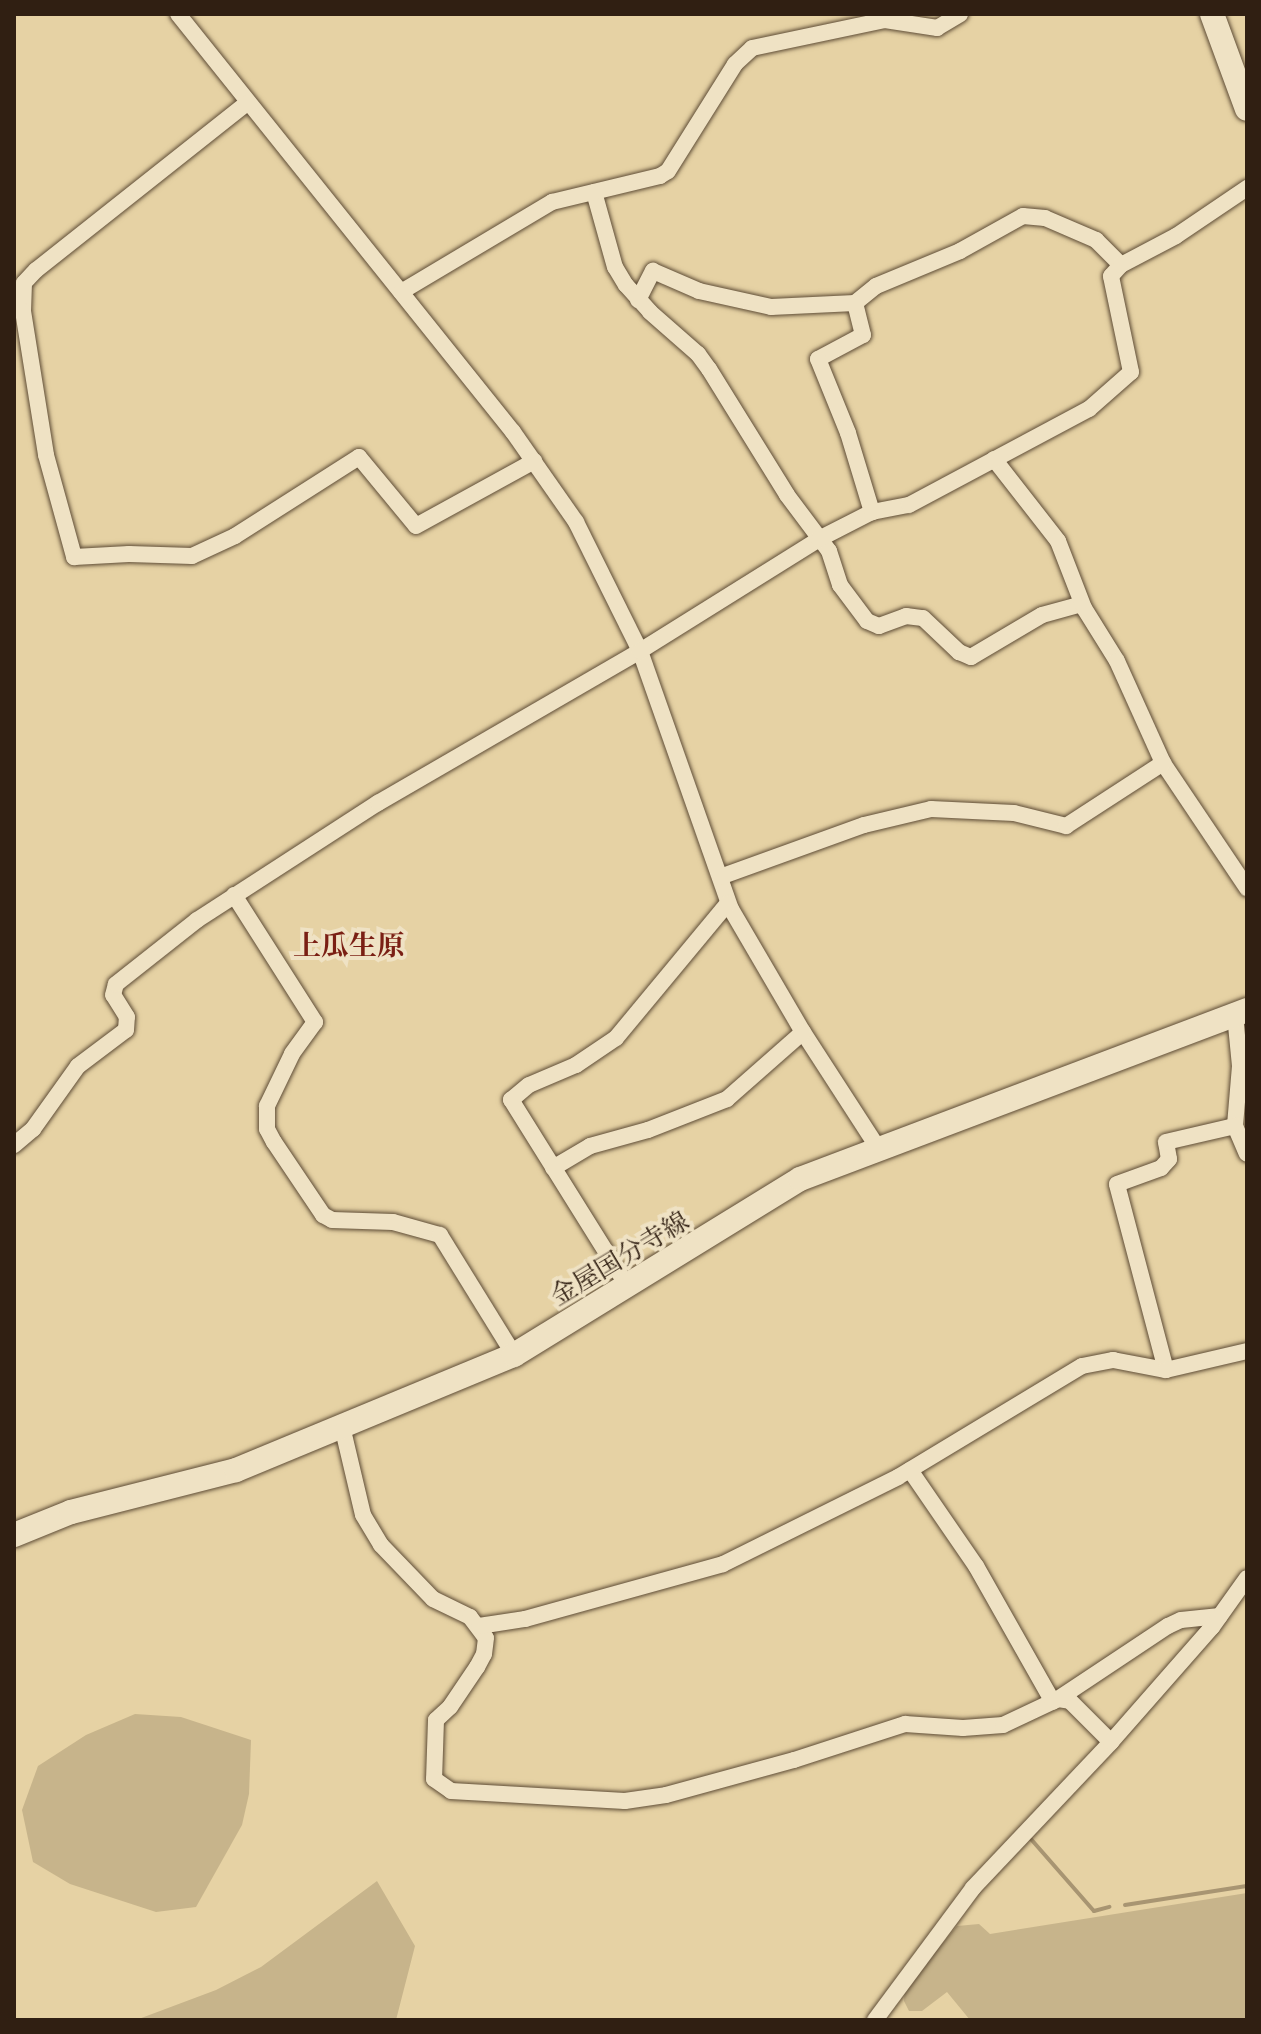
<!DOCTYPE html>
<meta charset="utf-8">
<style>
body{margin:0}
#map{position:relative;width:1261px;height:2034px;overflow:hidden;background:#e6d2a4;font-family:"Libre Caslon Text","Noto Serif JP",serif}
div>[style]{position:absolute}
.green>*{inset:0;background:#c7b48b}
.stream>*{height:4px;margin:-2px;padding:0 2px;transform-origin:2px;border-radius:2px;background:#a89572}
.roads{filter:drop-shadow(0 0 2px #5e4c36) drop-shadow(0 0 2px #5e4c36)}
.minor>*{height:16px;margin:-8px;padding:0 8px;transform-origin:8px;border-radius:8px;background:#efe2c4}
.secondary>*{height:24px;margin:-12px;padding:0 12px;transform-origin:12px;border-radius:12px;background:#efe2c4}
span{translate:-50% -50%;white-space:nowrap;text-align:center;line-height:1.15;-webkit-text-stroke:8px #efe2c4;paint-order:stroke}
.street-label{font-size:26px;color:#301f12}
.neighbourhood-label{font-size:28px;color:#7a1f14;font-weight:700}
.frame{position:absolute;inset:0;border:16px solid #301f12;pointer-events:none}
</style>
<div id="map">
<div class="green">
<i style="clip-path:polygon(135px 1714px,181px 1717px,251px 1740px,249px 1794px,242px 1825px,196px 1907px,156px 1912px,70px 1884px,33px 1862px,22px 1810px,38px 1766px,86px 1735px)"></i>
<i style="clip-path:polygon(377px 1881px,415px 1946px,396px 2020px,136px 2020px,216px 1990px,261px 1967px)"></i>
<i style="clip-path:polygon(1247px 1893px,1247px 2020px,970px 2020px,947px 1992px,922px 2011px,909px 2011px,904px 2001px,905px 1988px,957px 1926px,979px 1924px,990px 1934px)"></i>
</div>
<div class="stream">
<i style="left:1030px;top:1838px;width:97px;rotate:48.8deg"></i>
<i style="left:1094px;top:1911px;width:16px;rotate:-15deg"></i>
<i style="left:1125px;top:1905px;width:123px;rotate:-8.9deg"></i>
</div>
<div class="roads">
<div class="minor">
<i style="left:178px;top:14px;width:536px;rotate:51.29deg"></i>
<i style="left:513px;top:432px;width:110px;rotate:55deg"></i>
<i style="left:576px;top:522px;width:144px;rotate:63.6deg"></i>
<i style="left:640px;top:651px;width:274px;rotate:70.6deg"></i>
<i style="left:731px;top:909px;width:143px;rotate:59.7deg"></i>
<i style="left:803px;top:1032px;width:138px;rotate:57.1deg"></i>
<i style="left:247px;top:103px;width:269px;rotate:141.6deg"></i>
<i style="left:36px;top:270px;width:18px;rotate:133deg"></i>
<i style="left:24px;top:283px;width:28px;rotate:92deg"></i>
<i style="left:23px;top:311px;width:146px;rotate:80.9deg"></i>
<i style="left:46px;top:455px;width:106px;rotate:74.6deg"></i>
<i style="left:74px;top:557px;width:55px;rotate:-3.1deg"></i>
<i style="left:129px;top:554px;width:63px;rotate:1.8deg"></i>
<i style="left:192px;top:556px;width:47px;rotate:-24.9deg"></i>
<i style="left:235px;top:536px;width:147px;rotate:-32.5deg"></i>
<i style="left:359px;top:457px;width:89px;rotate:50.4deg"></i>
<i style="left:416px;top:526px;width:135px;rotate:-28.8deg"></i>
<i style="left:594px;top:192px;width:78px;rotate:74.4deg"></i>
<i style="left:615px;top:267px;width:21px;rotate:59deg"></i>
<i style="left:626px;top:285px;width:36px;rotate:48deg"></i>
<i style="left:650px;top:312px;width:64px;rotate:41.2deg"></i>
<i style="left:698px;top:354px;width:19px;rotate:54deg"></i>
<i style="left:709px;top:369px;width:148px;rotate:58.2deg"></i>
<i style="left:787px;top:495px;width:70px;rotate:53.1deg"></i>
<i style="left:829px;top:551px;width:36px;rotate:72deg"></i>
<i style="left:840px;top:585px;width:45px;rotate:53.1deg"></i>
<i style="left:867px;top:621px;width:13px;rotate:23deg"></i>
<i style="left:879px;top:626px;width:29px;rotate:-20deg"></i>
<i style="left:906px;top:616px;width:17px;rotate:7deg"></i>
<i style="left:923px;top:618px;width:50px;rotate:43.4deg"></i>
<i style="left:959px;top:652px;width:13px;rotate:23deg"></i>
<i style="left:971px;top:657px;width:82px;rotate:-30.6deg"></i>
<i style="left:1042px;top:615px;width:41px;rotate:-15.4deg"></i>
<i style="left:401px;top:292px;width:176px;rotate:-30.8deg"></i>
<i style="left:552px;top:202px;width:111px;rotate:-13.5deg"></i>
<i style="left:660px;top:176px;width:9px;rotate:-32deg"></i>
<i style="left:668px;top:171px;width:126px;rotate:-57.9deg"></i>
<i style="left:735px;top:64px;width:23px;rotate:-43deg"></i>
<i style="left:752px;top:48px;width:136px;rotate:-11.9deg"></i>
<i style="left:885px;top:20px;width:53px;rotate:8.7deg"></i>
<i style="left:937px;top:28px;width:27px;rotate:-31deg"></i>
<i style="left:638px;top:300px;width:33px;rotate:-63deg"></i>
<i style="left:653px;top:271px;width:50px;rotate:23.5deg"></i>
<i style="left:699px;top:291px;width:74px;rotate:12.5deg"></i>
<i style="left:771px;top:307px;width:84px;rotate:-2.7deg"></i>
<i style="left:855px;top:303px;width:27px;rotate:-39deg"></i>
<i style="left:876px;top:286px;width:91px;rotate:-22.6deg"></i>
<i style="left:960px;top:251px;width:72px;rotate:-29.1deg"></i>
<i style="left:1023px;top:216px;width:22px;rotate:5deg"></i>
<i style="left:1045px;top:218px;width:56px;rotate:23.3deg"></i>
<i style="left:1096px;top:240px;width:35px;rotate:45deg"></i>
<i style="left:855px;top:303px;width:33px;rotate:76deg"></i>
<i style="left:863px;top:335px;width:51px;rotate:151.9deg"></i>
<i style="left:818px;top:359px;width:80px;rotate:67.9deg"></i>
<i style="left:848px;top:433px;width:83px;rotate:73.1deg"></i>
<i style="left:994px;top:459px;width:104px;rotate:52deg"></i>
<i style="left:1058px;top:541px;width:72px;rotate:68.8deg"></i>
<i style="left:1084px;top:608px;width:62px;rotate:58.1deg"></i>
<i style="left:1117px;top:661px;width:112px;rotate:65.7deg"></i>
<i style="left:1163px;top:763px;width:151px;rotate:56.1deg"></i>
<i style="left:720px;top:877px;width:153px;rotate:-19.9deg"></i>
<i style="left:864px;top:825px;width:69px;rotate:-13.4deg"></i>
<i style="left:931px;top:809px;width:83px;rotate:2.8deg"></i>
<i style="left:1014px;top:813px;width:54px;rotate:14deg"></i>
<i style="left:1066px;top:826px;width:116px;rotate:-33deg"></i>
<i style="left:234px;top:895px;width:151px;rotate:57.5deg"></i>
<i style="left:315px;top:1022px;width:39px;rotate:126deg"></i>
<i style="left:292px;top:1054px;width:58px;rotate:115.7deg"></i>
<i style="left:267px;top:1106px;width:23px;rotate:90deg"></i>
<i style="left:267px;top:1129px;width:15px;rotate:62deg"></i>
<i style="left:274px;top:1142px;width:88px;rotate:56.1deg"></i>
<i style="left:323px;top:1215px;width:10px;rotate:29deg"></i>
<i style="left:332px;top:1220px;width:61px;rotate:1.9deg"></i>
<i style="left:393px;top:1222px;width:49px;rotate:15.5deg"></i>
<i style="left:440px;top:1235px;width:141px;rotate:58.3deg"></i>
<i style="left:1235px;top:1015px;width:51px;rotate:84.4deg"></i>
<i style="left:1240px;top:1066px;width:60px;rotate:94.8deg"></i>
<i style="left:1235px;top:1126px;width:30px;rotate:67deg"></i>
<i style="left:14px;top:1145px;width:25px;rotate:-40deg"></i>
<i style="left:33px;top:1129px;width:77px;rotate:-54.5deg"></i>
<i style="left:78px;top:1066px;width:60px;rotate:-36.9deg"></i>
<i style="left:126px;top:1030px;width:13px;rotate:-86deg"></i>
<i style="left:127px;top:1017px;width:26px;rotate:-122deg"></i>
<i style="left:113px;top:995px;width:11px;rotate:-75deg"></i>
<i style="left:116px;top:984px;width:103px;rotate:-38.3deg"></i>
<i style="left:197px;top:920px;width:216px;rotate:-32.9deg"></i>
<i style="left:378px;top:803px;width:303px;rotate:-30.1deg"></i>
<i style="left:640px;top:651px;width:211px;rotate:-32deg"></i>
<i style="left:819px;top:539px;width:59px;rotate:-27deg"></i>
<i style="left:872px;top:512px;width:38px;rotate:-11deg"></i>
<i style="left:909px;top:505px;width:204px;rotate:-28.1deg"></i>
<i style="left:1089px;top:409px;width:56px;rotate:-41.4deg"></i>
<i style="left:1131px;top:372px;width:98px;rotate:-101.8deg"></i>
<i style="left:1111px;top:276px;width:15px;rotate:-48deg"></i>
<i style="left:1121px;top:265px;width:62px;rotate:-27.8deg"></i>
<i style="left:1176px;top:236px;width:86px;rotate:-34.1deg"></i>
<i style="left:553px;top:1168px;width:43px;rotate:-30.7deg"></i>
<i style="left:590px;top:1146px;width:60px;rotate:-15.4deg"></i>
<i style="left:648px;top:1130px;width:85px;rotate:-21.4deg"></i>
<i style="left:727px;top:1099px;width:101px;rotate:-41.4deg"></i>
<i style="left:628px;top:1287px;width:221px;rotate:-122deg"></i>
<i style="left:511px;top:1100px;width:23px;rotate:-40deg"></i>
<i style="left:529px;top:1085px;width:51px;rotate:-23.1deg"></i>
<i style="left:576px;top:1065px;width:48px;rotate:-34deg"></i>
<i style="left:616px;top:1038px;width:175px;rotate:-50.3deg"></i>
<i style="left:1166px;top:1370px;width:192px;rotate:-104.8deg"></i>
<i style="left:1117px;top:1184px;width:47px;rotate:-20deg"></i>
<i style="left:1161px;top:1168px;width:12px;rotate:-48deg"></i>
<i style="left:1169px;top:1159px;width:17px;rotate:-100deg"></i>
<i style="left:1166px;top:1142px;width:71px;rotate:-13.1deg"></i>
<i style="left:342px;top:1426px;width:91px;rotate:76.7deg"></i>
<i style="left:363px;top:1515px;width:35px;rotate:59deg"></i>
<i style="left:381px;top:1545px;width:75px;rotate:46.1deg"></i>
<i style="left:433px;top:1599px;width:41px;rotate:25.9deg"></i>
<i style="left:470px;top:1617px;width:26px;rotate:53deg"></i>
<i style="left:486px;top:1638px;width:16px;rotate:97deg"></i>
<i style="left:484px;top:1654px;width:15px;rotate:118deg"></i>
<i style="left:477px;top:1667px;width:48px;rotate:124deg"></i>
<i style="left:450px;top:1707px;width:19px;rotate:137deg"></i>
<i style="left:436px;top:1720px;width:59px;rotate:91.9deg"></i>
<i style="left:434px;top:1779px;width:21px;rotate:35deg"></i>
<i style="left:451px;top:1791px;width:174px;rotate:3.3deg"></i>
<i style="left:625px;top:1801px;width:41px;rotate:-8.3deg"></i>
<i style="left:666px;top:1795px;width:133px;rotate:-15.3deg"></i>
<i style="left:794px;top:1760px;width:117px;rotate:-18deg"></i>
<i style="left:905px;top:1724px;width:58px;rotate:3.9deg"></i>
<i style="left:963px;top:1728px;width:40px;rotate:-4.3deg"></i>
<i style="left:1003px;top:1725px;width:61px;rotate:-25.3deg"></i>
<i style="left:1058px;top:1699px;width:12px;rotate:9deg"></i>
<i style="left:1070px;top:1701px;width:58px;rotate:45deg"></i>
<i style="left:910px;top:1470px;width:116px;rotate:55.5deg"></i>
<i style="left:976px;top:1566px;width:156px;rotate:60.5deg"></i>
<i style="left:479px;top:1626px;width:47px;rotate:-8.7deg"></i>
<i style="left:525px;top:1619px;width:205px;rotate:-15.5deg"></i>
<i style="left:723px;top:1564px;width:195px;rotate:-26.4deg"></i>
<i style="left:898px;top:1477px;width:215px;rotate:-31.1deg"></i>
<i style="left:1082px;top:1366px;width:32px;rotate:-11deg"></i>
<i style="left:1113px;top:1360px;width:54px;rotate:10.7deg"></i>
<i style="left:1166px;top:1370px;width:83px;rotate:-13.2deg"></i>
<i style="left:1058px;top:1699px;width:132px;rotate:-33.6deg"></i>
<i style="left:1168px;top:1626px;width:14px;rotate:-25deg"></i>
<i style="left:1181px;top:1620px;width:39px;rotate:-6deg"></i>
<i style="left:875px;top:2020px;width:164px;rotate:-53.4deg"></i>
<i style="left:973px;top:1888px;width:201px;rotate:-46.6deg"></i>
<i style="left:1111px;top:1742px;width:153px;rotate:-48.7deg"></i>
<i style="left:1212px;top:1627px;width:60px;rotate:-54.5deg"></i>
</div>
<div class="secondary">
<i style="left:1212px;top:14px;width:101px;rotate:69.8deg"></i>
<i style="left:14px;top:1535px;width:61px;rotate:-22deg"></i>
<i style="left:71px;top:1512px;width:170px;rotate:-14.3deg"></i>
<i style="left:236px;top:1470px;width:301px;rotate:-22.5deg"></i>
<i style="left:514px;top:1355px;width:336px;rotate:-31.6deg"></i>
<i style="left:800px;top:1179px;width:478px;rotate:-20.7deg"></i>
</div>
</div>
<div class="street-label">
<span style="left:620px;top:1259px;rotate:-31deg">金屋国分寺線</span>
</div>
<div class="neighbourhood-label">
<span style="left:349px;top:945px">上瓜生原</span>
</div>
<div class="frame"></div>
</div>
